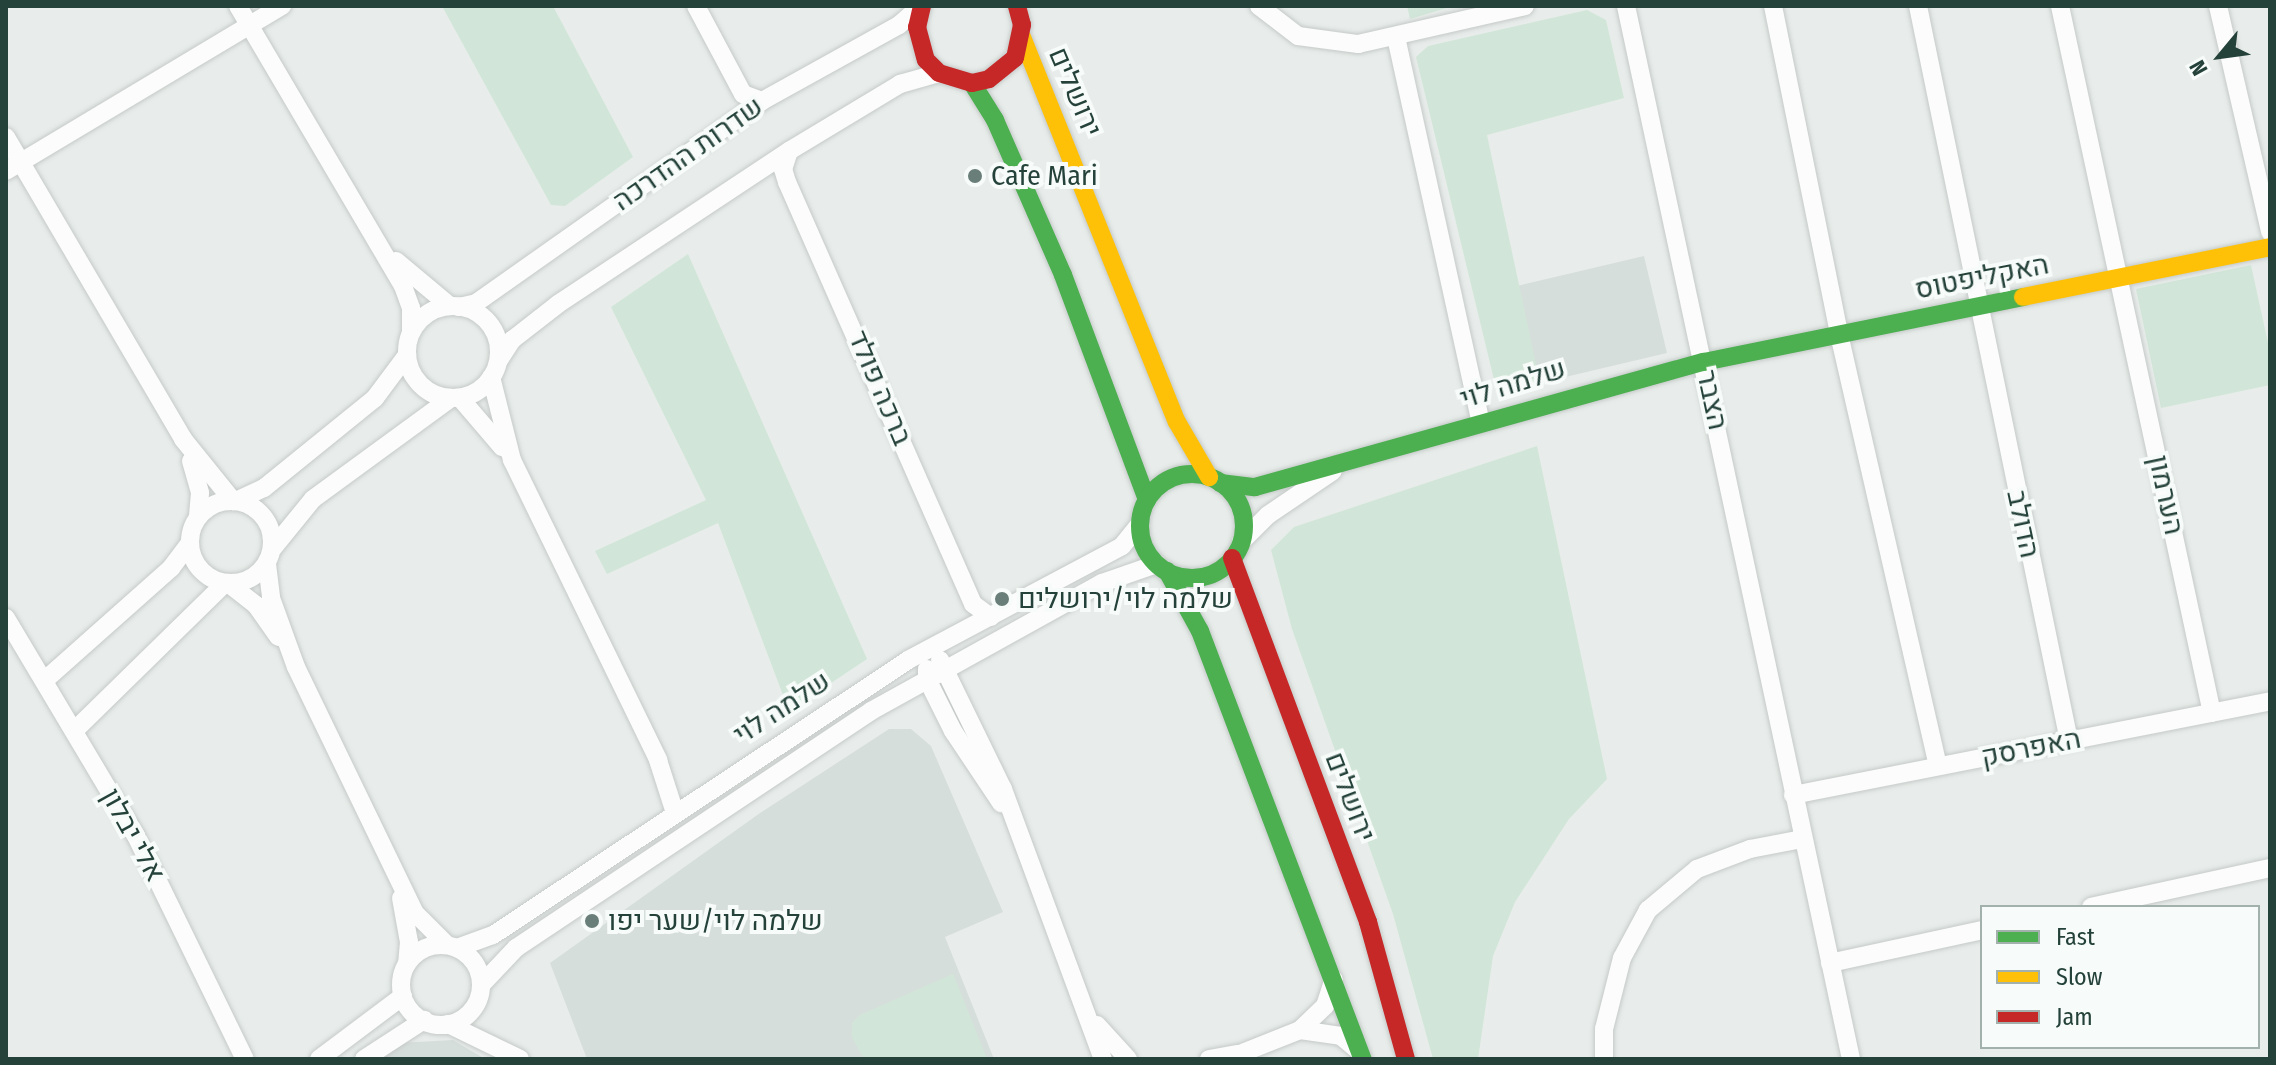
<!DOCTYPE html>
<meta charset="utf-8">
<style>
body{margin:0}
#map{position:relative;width:2276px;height:1065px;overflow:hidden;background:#e8edeb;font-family:"Fira Sans Condensed",Heebo,sans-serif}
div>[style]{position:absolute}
.built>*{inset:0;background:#d6dedb}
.green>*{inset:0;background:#d1e6d8}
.roads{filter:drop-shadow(0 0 2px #c5cac8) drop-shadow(0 0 2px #c5cac8)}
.street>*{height:18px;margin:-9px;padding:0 9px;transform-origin:9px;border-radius:9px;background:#fcfcfc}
.street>.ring{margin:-9px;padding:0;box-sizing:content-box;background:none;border:18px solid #fcfcfc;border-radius:50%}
.fast>*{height:18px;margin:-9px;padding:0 9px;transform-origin:9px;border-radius:9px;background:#4caf50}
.fast>.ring{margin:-9px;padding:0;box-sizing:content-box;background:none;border:18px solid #4caf50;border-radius:50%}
.slow>*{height:18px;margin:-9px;padding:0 9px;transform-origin:9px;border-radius:9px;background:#ffc107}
.jam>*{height:18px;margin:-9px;padding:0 9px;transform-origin:9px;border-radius:9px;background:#c62828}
.dots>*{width:22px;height:22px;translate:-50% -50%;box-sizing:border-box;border:4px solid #f7fbf9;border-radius:50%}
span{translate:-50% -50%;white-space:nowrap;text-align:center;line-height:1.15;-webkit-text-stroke:8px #f7fbf9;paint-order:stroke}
.street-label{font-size:28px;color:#24423a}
.poi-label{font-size:28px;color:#24423a}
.left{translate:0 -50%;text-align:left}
.frame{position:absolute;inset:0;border:8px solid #24423a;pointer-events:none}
.legend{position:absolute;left:1980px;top:905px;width:280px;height:144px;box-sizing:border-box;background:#f7fbf9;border:2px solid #a3b1ad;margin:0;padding:10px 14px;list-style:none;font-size:24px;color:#24423a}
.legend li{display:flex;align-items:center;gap:16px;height:40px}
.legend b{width:40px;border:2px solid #a3b1ad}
.north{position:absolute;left:2180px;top:16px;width:80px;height:80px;-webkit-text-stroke:6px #f7fbf9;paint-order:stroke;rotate:241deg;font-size:22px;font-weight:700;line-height:32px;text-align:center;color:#24423a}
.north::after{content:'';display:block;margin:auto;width:28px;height:36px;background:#24423a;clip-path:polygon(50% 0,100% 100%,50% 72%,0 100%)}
</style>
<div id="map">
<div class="built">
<i style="clip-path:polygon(1644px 256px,1667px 353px,1540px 383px,1517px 286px)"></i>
<i style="clip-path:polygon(889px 729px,911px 729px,931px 746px,1003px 912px,945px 937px,994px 1059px,587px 1059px,550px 963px,760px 813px)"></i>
<i style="clip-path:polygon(453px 1040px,485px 1059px,373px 1059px,398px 1043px)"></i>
</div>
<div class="green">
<i style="clip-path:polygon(442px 6px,553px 6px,633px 157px,565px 206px,551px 205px)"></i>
<i style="clip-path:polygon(1407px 6px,1453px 6px,1410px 19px)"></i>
<i style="clip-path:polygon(1587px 10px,1606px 20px,1624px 98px,1487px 135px,1540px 383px,1497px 392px,1416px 57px,1428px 46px)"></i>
<i style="clip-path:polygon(688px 254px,867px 659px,789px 711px,718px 523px,607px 574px,595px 551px,706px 500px,611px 307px)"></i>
<i style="clip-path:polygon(2251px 265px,2270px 352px,2270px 385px,2161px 408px,2136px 289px)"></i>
<i style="clip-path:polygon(1537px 446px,1607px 779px,1569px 819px,1515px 902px,1493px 956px,1478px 1059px,1433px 1059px,1393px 914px,1292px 629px,1271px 550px,1294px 527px)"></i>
<i style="clip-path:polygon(953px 974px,987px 1059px,866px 1059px,861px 1054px,852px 1037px,852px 1023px,860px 1015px)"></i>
</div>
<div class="roads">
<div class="street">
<i style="left:238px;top:6px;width:325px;rotate:59.5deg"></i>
<i style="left:403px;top:286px;width:23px;rotate:70deg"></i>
<i style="left:411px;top:308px;width:25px;rotate:90deg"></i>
<i style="left:696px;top:6px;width:100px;rotate:61.9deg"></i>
<i style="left:743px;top:94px;width:20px;rotate:20deg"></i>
<i style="left:1259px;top:6px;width:49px;rotate:37.6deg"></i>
<i style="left:1298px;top:36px;width:61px;rotate:7.6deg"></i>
<i style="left:1358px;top:44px;width:171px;rotate:-12.8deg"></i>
<i style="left:1626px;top:6px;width:1077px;rotate:77.94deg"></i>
<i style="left:1773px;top:6px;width:335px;rotate:78.6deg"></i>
<i style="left:1839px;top:334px;width:443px;rotate:77.1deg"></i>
<i style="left:1918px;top:6px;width:750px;rotate:78.39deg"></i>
<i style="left:2060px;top:6px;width:723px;rotate:77.87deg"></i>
<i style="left:2218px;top:6px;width:232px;rotate:77deg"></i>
<i style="left:1396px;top:37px;width:395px;rotate:77.6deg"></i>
<i style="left:6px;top:137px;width:350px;rotate:59.6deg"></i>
<i style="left:183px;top:439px;width:80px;rotate:51.1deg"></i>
<i style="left:789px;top:151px;width:19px;rotate:108deg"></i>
<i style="left:783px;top:169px;width:14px;rotate:73deg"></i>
<i style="left:787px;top:182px;width:461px;rotate:66.2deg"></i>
<i style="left:973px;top:604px;width:22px;rotate:36deg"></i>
<i style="left:6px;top:171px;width:322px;rotate:-30.9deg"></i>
<i style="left:396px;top:261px;width:70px;rotate:39.8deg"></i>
<i class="ring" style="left:407px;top:306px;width:74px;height:74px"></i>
<i style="left:459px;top:307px;width:17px;rotate:-13deg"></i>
<i style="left:476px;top:303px;width:350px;rotate:-35.2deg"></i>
<i style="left:762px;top:101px;width:157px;rotate:-29deg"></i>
<i style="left:899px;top:25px;width:29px;rotate:-41deg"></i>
<i style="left:499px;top:360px;width:24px;rotate:-57deg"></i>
<i style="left:512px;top:340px;width:58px;rotate:-38deg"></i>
<i style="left:558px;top:304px;width:277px;rotate:-33.5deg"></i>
<i style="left:789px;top:151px;width:130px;rotate:-31.1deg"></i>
<i style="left:900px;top:84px;width:41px;rotate:-15.8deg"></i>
<i style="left:491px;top:377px;width:86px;rotate:75.8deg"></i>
<i style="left:512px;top:460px;width:334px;rotate:64deg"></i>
<i style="left:658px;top:760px;width:56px;rotate:72.2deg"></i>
<i style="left:460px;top:398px;width:65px;rotate:49.4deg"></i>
<i style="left:191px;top:461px;width:33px;rotate:74deg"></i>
<i style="left:200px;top:493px;width:24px;rotate:95deg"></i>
<i class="ring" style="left:190px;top:501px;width:64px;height:64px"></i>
<i style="left:236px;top:501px;width:31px;rotate:-25deg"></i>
<i style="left:264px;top:488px;width:143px;rotate:-39deg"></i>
<i style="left:375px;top:398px;width:54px;rotate:-53.3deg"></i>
<i style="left:1241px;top:542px;width:38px;rotate:-45deg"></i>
<i style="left:1268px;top:515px;width:78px;rotate:-34.1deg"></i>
<i style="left:273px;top:548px;width:63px;rotate:-50.8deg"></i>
<i style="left:313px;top:499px;width:171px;rotate:-36.2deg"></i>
<i style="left:267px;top:564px;width:34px;rotate:83deg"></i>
<i style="left:271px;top:598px;width:73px;rotate:70.1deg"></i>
<i style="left:296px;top:667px;width:273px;rotate:64.2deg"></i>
<i style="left:415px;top:913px;width:45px;rotate:45deg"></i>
<i style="left:229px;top:584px;width:34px;rotate:38deg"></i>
<i style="left:256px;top:605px;width:39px;rotate:55deg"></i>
<i style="left:6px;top:618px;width:254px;rotate:59.2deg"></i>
<i style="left:136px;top:836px;width:248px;rotate:64deg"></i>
<i style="left:940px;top:660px;width:144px;rotate:64deg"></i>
<i style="left:1003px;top:789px;width:288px;rotate:69.7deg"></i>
<i style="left:927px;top:669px;width:10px;rotate:90deg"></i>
<i style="left:927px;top:679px;width:58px;rotate:63.4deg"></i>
<i style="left:953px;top:731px;width:87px;rotate:56.3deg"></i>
<i style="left:45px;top:680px;width:169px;rotate:-41.6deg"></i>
<i style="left:171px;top:568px;width:31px;rotate:-53deg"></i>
<i style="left:75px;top:730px;width:210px;rotate:-44.4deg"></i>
<i style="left:1793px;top:795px;width:486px;rotate:-11.1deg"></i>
<i style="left:401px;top:898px;width:45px;rotate:79.7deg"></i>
<i style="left:409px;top:942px;width:22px;rotate:95deg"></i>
<i style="left:2091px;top:907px;width:183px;rotate:-12.3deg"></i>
<i class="ring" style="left:401px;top:945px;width:62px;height:62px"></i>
<i style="left:457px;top:948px;width:38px;rotate:-20deg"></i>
<i style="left:493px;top:935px;width:498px;rotate:-33.5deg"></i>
<i style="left:908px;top:660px;width:242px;rotate:-28deg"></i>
<i style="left:1122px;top:546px;width:28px;rotate:-51deg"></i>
<i style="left:1830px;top:963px;width:156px;rotate:-12.2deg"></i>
<i style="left:481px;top:985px;width:51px;rotate:-46.6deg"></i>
<i style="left:516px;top:948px;width:427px;rotate:-33.7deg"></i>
<i style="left:871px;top:711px;width:264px;rotate:-29deg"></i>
<i style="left:1102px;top:583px;width:58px;rotate:-19.1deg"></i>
<i style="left:448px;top:1024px;width:80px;rotate:25.9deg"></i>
<i style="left:1097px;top:1025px;width:46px;rotate:47.6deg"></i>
<i style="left:1300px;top:1030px;width:41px;rotate:8.3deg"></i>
<i style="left:1341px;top:1036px;width:23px;rotate:40deg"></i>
<i style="left:319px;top:1059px;width:105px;rotate:-36.9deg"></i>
<i style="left:364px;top:1059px;width:72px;rotate:-33deg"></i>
<i style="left:1209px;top:1059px;width:28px;rotate:-10deg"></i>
<i style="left:1227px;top:1059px;width:79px;rotate:-21.7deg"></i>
<i style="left:1300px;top:1030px;width:35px;rotate:-44deg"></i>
<i style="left:1325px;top:1006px;width:28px;rotate:-72deg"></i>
<i style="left:1604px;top:1059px;width:30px;rotate:-90deg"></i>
<i style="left:1604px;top:1029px;width:73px;rotate:-75.8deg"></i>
<i style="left:1622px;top:958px;width:55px;rotate:-61.6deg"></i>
<i style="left:1648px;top:910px;width:64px;rotate:-39.9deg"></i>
<i style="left:1697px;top:869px;width:57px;rotate:-20.7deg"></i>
<i style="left:1750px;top:849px;width:53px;rotate:-10.9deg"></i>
</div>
<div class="fast">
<i style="left:972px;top:83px;width:44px;rotate:58.1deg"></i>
<i style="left:995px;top:120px;width:169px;rotate:66.3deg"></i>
<i style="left:1063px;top:275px;width:240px;rotate:69.5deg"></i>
<i class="ring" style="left:1140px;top:474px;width:86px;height:86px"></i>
<i style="left:1220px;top:483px;width:35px;rotate:7deg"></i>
<i style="left:1255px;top:487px;width:466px;rotate:-15.6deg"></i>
<i style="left:1704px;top:362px;width:326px;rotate:-11.5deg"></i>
<i style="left:1167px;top:571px;width:68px;rotate:61.2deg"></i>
<i style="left:1200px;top:631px;width:458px;rotate:69.2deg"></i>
</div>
<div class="slow">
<i style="left:1022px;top:37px;width:415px;rotate:68.1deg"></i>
<i style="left:1177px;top:422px;width:64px;rotate:59.8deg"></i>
<i style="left:2023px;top:297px;width:252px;rotate:-11.4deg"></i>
</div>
<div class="jam">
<i style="left:922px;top:6px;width:22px;rotate:103deg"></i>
<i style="left:917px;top:27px;width:34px;rotate:75deg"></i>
<i style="left:926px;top:60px;width:18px;rotate:45deg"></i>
<i style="left:939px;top:73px;width:34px;rotate:17deg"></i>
<i style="left:972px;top:83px;width:17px;rotate:-13deg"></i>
<i style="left:989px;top:79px;width:33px;rotate:-39deg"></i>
<i style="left:1015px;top:58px;width:34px;rotate:-78deg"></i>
<i style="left:1022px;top:25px;width:20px;rotate:-105deg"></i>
<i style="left:1232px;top:558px;width:389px;rotate:69.5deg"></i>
<i style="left:1368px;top:922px;width:142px;rotate:74.5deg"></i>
</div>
</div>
<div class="dots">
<i style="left:975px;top:176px;background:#697e78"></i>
<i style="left:1002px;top:599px;background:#697e78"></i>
<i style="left:592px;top:921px;background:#697e78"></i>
</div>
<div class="street-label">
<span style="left:1075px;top:92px;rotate:67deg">ירושלים</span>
<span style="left:688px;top:154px;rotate:-35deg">שדרות ההדרכה</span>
<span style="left:1982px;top:277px;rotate:-11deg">האקליפטוס</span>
<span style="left:1513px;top:384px;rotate:-17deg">שלמה לוי</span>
<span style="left:880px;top:388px;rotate:67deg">ברכה פולד</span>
<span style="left:1712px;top:400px;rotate:78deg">הצבר</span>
<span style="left:2166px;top:495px;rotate:78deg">הערמון</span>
<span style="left:2023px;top:524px;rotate:78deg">הדולב</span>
<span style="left:782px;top:708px;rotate:-33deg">שלמה לוי</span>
<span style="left:2031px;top:748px;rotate:-11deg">האפרסק</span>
<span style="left:1350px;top:797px;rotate:69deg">ירושלים</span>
<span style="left:133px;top:835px;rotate:61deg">אלי יבלון</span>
</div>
<div class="poi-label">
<span class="left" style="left:991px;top:176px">Cafe Mari</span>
<span class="left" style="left:1018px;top:599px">שלמה לוי/ירושלים</span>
<span class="left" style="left:608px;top:921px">שלמה לוי/שער יפו</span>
</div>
<div class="frame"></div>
<ul class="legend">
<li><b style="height:10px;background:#4caf50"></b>Fast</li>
<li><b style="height:10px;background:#ffc107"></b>Slow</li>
<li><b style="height:10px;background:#c62828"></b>Jam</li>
</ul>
<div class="north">N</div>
</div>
